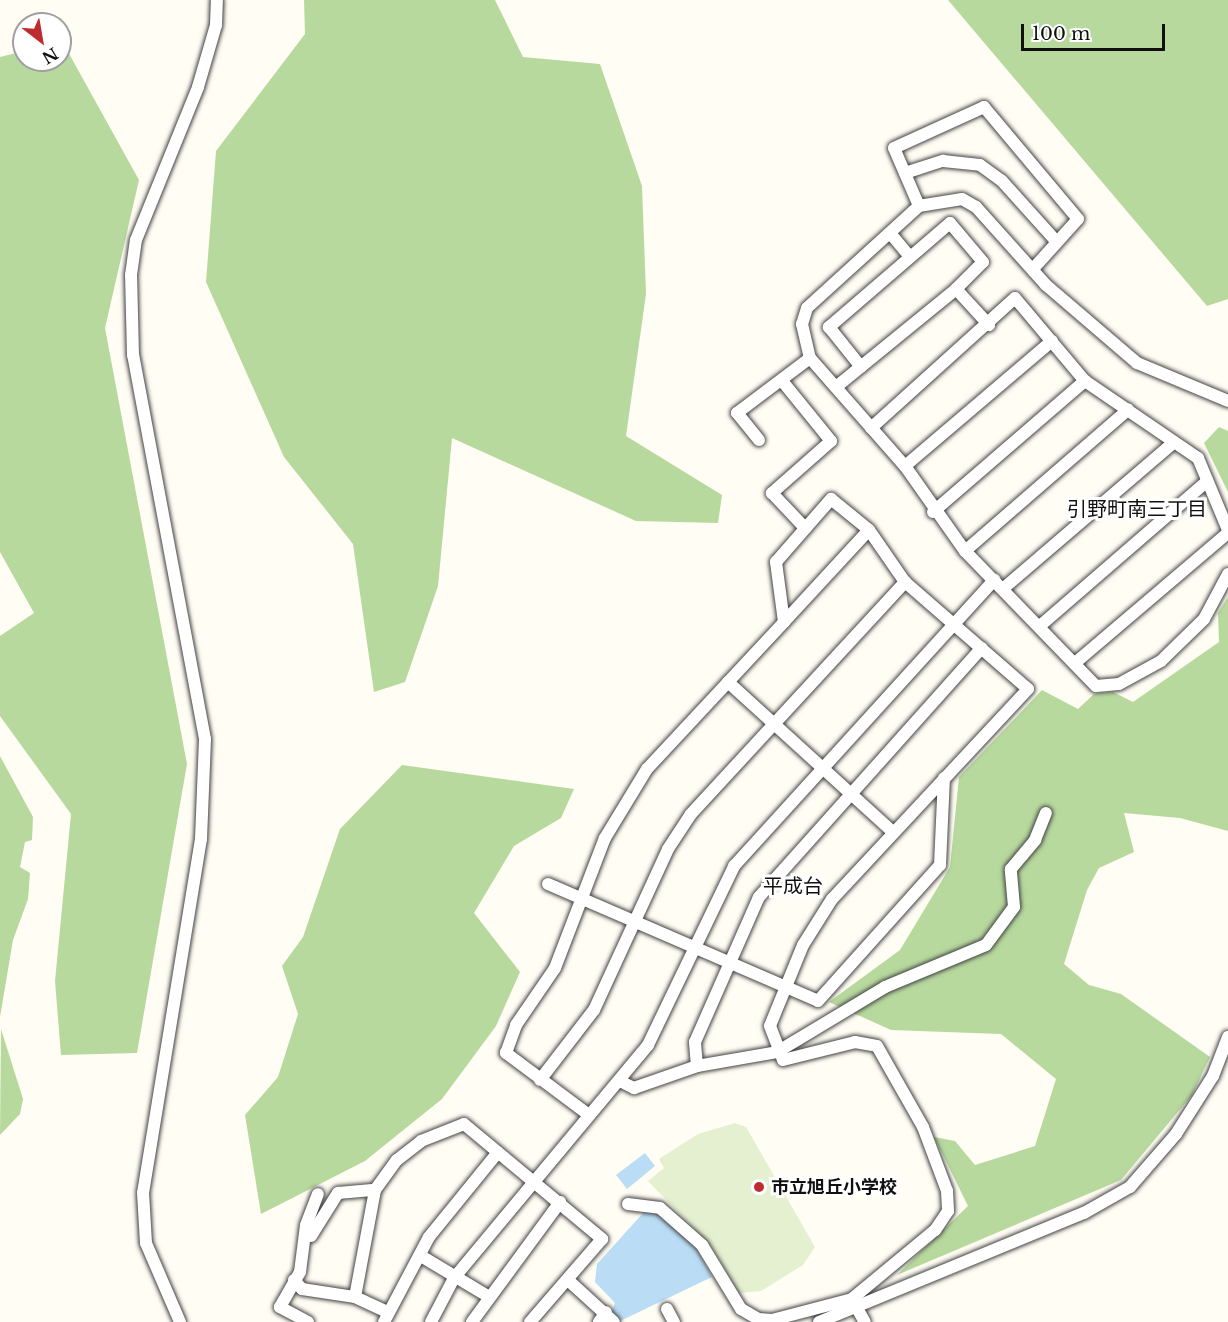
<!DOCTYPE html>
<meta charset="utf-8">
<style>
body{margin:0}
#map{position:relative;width:1228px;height:1322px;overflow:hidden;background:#fffdf4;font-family:"Libre Baskerville","Noto Sans JP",serif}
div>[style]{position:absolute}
.forest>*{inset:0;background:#b7d99e}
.pitch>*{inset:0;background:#e4f0d0}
.water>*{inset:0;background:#baddf5}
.roads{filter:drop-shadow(0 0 2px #434343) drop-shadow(0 0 2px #434343)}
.minor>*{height:12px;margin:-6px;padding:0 6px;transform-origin:6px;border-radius:6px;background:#fff}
.dots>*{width:16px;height:16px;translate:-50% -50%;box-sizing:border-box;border:3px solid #fff;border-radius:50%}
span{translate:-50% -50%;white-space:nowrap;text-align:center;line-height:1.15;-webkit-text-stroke:6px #fff;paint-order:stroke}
.poi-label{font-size:18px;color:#101010;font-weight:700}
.left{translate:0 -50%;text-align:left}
.neighbourhood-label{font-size:20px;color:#101010}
.north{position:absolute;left:12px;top:12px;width:60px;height:60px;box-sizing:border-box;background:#fff;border:2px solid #9f9f9f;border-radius:50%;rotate:149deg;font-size:16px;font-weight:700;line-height:24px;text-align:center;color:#101010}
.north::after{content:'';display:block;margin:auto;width:21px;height:27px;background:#bd2c2e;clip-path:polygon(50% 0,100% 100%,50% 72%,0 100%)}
.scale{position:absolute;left:1021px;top:24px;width:144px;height:27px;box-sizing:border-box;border:3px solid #101010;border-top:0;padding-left:8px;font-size:18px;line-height:21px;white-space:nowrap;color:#101010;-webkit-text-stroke:4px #fff;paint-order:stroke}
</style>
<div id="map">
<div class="forest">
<i style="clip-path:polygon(304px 0,495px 0,523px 57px,600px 64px,642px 186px,646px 294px,626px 436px,722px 495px,718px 523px,636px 521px,452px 438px,438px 586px,405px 682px,374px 692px,353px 544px,284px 457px,206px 282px,216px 151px,305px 34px)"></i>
<i style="clip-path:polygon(948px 0,1228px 0,1228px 299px,1207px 306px)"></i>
<i style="clip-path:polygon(62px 41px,139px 180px,105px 328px,187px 764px,137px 1053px,61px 1055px,55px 981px,71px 814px,0 716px,0 636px,34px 613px,0 552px,0 57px,24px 51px,24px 60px,60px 60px)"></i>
<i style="clip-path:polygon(1219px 427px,1228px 431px,1228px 492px,1204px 443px)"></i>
<i style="clip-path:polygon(1228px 597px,1228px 831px,1180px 818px,1124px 813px,1134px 852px,1099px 868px,1087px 890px,1064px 964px,1089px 985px,1121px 994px,1210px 1057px,1192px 1095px,1121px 1180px,897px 1275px,968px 1206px,934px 1137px,955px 1141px,975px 1165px,1035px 1146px,1056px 1079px,1001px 1034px,891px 1030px,829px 1002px,900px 950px,950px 867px,959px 777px,1042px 690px,1078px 709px,1094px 694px,1113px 692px,1133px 702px,1219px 642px,1218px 613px)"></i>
<i style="clip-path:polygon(0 756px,33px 817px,32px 840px,25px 842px,20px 867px,30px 873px,28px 899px,13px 940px,0 1017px)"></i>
<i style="clip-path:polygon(402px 765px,574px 789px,561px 818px,514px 846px,474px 913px,520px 972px,496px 1026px,442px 1099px,365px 1161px,261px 1214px,245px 1115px,278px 1077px,298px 1014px,282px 966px,303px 937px,340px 829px)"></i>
<i style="clip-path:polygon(1px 1029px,23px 1099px,20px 1114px,0 1135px)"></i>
</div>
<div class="pitch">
<i style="clip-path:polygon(735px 1123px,746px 1127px,815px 1247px,803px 1265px,761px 1291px,739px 1293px,712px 1247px,648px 1181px,664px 1168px,659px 1159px,698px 1134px)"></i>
</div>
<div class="water">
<i style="clip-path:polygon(645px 1153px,655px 1166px,627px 1189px,616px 1175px)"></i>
<i style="clip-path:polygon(644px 1212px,658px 1214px,696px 1248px,712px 1277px,618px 1322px,611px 1314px,615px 1303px,595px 1282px,597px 1264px)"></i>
</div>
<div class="roads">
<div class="minor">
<i style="left:905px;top:173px;width:40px;rotate:-18deg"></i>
<i style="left:943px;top:161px;width:37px;rotate:6deg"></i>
<i style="left:980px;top:165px;width:27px;rotate:36deg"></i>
<i style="left:1002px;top:181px;width:81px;rotate:48deg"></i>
<i style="left:919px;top:206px;width:63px;rotate:-113.3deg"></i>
<i style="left:894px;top:148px;width:99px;rotate:-24.5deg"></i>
<i style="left:984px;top:107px;width:146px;rotate:50deg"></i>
<i style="left:1078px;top:219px;width:67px;rotate:132deg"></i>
<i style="left:890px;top:233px;width:31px;rotate:50deg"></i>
<i style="left:956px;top:289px;width:49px;rotate:47.5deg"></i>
<i style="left:783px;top:382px;width:76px;rotate:50.9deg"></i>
<i style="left:831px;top:441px;width:79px;rotate:138.6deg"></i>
<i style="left:772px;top:493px;width:47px;rotate:46.7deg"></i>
<i style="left:836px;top:387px;width:155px;rotate:-39.2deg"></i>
<i style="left:956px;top:289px;width:38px;rotate:-45deg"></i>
<i style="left:983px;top:262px;width:51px;rotate:-130.2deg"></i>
<i style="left:950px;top:223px;width:160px;rotate:139.3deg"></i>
<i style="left:829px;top:327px;width:51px;rotate:51.3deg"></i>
<i style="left:1228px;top:401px;width:99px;rotate:-157.3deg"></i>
<i style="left:1137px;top:363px;width:120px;rotate:-139.4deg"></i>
<i style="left:1046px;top:285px;width:105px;rotate:-131.9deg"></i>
<i style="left:976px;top:207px;width:16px;rotate:-150deg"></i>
<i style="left:962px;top:199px;width:44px;rotate:170.8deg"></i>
<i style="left:919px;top:206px;width:151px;rotate:137.7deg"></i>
<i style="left:807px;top:308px;width:17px;rotate:107deg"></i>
<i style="left:802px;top:324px;width:35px;rotate:77deg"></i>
<i style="left:810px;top:358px;width:144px;rotate:48.7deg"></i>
<i style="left:905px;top:466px;width:104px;rotate:54.8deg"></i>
<i style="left:965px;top:551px;width:188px;rotate:45.9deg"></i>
<i style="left:1096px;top:686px;width:23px;rotate:-5deg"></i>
<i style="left:1119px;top:684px;width:48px;rotate:-28.7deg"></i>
<i style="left:1161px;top:661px;width:60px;rotate:-44.3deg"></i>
<i style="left:1204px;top:619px;width:51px;rotate:-61.9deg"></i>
<i style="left:871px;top:428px;width:194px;rotate:-42.1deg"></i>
<i style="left:1015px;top:298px;width:109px;rotate:49.9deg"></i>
<i style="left:1085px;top:381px;width:137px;rotate:34.3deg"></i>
<i style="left:1198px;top:458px;width:78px;rotate:67.4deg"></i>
<i style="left:759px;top:440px;width:35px;rotate:-129deg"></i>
<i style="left:737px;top:413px;width:91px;rotate:-37deg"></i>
<i style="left:905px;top:466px;width:193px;rotate:-40.4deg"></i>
<i style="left:933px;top:512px;width:201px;rotate:-40.8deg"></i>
<i style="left:965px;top:551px;width:216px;rotate:-40.9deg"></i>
<i style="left:1005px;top:587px;width:220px;rotate:-40.6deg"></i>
<i style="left:784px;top:622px;width:125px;rotate:-47.3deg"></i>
<i style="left:1041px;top:625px;width:220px;rotate:-40.9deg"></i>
<i style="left:1075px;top:663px;width:201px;rotate:-40.4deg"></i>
<i style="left:728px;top:682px;width:223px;rotate:42.3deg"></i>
<i style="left:548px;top:884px;width:294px;rotate:23.4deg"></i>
<i style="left:818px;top:1001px;width:183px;rotate:-48.1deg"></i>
<i style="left:940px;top:865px;width:87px;rotate:-87.4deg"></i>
<i style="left:697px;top:1066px;width:24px;rotate:-95deg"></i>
<i style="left:695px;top:1042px;width:158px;rotate:-66.2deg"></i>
<i style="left:759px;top:897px;width:334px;rotate:-48.2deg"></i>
<i style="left:540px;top:1080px;width:88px;rotate:-52.4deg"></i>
<i style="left:594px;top:1010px;width:177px;rotate:-65.3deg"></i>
<i style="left:668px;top:849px;width:42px;rotate:-56.7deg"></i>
<i style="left:691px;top:814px;width:316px;rotate:-47.3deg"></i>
<i style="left:620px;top:1081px;width:16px;rotate:27deg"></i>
<i style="left:634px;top:1088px;width:67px;rotate:-19.2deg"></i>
<i style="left:697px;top:1066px;width:81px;rotate:-9.9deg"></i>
<i style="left:777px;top:1052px;width:126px;rotate:-31deg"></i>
<i style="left:885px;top:987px;width:109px;rotate:-22.6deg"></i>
<i style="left:986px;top:945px;width:47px;rotate:-53.6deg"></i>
<i style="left:1014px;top:907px;width:38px;rotate:-95deg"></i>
<i style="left:1011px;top:869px;width:38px;rotate:-50deg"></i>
<i style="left:1035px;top:840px;width:29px;rotate:-68deg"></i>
<i style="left:589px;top:1115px;width:104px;rotate:-143.2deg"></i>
<i style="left:506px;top:1053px;width:30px;rotate:-70deg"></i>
<i style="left:516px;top:1025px;width:69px;rotate:-55.6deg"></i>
<i style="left:555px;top:968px;width:139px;rotate:-69deg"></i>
<i style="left:605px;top:838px;width:81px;rotate:-58.7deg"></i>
<i style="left:647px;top:769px;width:201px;rotate:-47deg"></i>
<i style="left:784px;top:622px;width:61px;rotate:-97.6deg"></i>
<i style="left:776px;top:562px;width:84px;rotate:-48.9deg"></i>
<i style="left:831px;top:499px;width:49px;rotate:39.2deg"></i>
<i style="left:869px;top:530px;width:63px;rotate:55.3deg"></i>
<i style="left:905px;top:582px;width:163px;rotate:41deg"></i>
<i style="left:1028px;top:689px;width:287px;rotate:133deg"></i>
<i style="left:832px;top:899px;width:54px;rotate:122.2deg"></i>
<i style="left:803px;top:945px;width:87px;rotate:112.2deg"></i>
<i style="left:770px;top:1026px;width:36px;rotate:69deg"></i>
<i style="left:783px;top:1060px;width:74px;rotate:-14deg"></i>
<i style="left:855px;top:1042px;width:22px;rotate:10deg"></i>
<i style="left:877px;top:1046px;width:93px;rotate:60.4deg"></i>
<i style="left:923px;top:1127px;width:68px;rotate:69.4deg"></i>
<i style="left:947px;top:1191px;width:20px;rotate:87deg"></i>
<i style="left:948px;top:1211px;width:23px;rotate:124deg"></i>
<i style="left:935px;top:1230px;width:108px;rotate:140.3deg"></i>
<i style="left:852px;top:1299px;width:26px;rotate:61deg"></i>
<i style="left:628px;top:1204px;width:32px;rotate:7deg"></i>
<i style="left:660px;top:1208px;width:56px;rotate:41.4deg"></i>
<i style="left:702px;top:1245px;width:75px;rotate:58.6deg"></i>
<i style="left:741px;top:1309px;width:20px;rotate:30deg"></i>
<i style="left:758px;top:1319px;width:14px;rotate:4deg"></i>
<i style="left:772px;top:1320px;width:83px;rotate:-14.7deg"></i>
<i style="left:311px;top:1236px;width:51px;rotate:-57.9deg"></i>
<i style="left:338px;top:1193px;width:37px;rotate:-5deg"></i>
<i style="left:421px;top:1256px;width:76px;rotate:31deg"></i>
<i style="left:294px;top:1280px;width:12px;rotate:48deg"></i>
<i style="left:302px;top:1289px;width:54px;rotate:8.6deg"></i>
<i style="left:355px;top:1297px;width:109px;rotate:-79.4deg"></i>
<i style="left:375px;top:1190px;width:37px;rotate:-54deg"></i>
<i style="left:397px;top:1160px;width:31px;rotate:-38deg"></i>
<i style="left:421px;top:1141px;width:46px;rotate:-21.6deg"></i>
<i style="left:464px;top:1124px;width:180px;rotate:39.8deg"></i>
<i style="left:602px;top:1239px;width:110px;rotate:130.9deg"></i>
<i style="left:568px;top:1280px;width:62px;rotate:42.4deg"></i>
<i style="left:355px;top:1297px;width:35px;rotate:25deg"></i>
<i style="left:667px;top:1309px;width:15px;rotate:62deg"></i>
<i style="left:180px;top:1322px;width:86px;rotate:-113.3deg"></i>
<i style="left:146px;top:1243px;width:50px;rotate:-93.4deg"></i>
<i style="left:143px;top:1193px;width:359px;rotate:-80.7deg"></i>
<i style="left:201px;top:839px;width:100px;rotate:-87.7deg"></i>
<i style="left:205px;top:739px;width:391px;rotate:-100.6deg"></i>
<i style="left:133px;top:355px;width:80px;rotate:-91.4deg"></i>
<i style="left:131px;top:275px;width:35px;rotate:-82deg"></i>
<i style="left:136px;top:240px;width:165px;rotate:-67.9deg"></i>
<i style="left:198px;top:87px;width:65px;rotate:-73.8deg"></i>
<i style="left:216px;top:25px;width:25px;rotate:-88deg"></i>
<i style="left:308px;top:1322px;width:32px;rotate:-152deg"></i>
<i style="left:280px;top:1307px;width:40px;rotate:-60.3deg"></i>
<i style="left:300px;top:1272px;width:47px;rotate:-82.7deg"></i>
<i style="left:306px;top:1225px;width:33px;rotate:-69deg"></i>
<i style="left:384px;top:1322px;width:96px;rotate:-62.1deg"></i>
<i style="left:429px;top:1237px;width:109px;rotate:-50.9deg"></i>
<i style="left:431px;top:1322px;width:50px;rotate:-62.4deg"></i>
<i style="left:454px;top:1278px;width:303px;rotate:-50.2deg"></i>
<i style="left:648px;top:1045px;width:199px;rotate:-64.3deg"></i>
<i style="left:734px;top:866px;width:387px;rotate:-47.7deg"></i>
<i style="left:472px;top:1322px;width:149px;rotate:-53.7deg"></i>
<i style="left:599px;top:1322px;width:12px;rotate:-55deg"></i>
<i style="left:819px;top:1322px;width:287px;rotate:-22.4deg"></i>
<i style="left:1084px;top:1213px;width:53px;rotate:-29.5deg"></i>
<i style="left:1130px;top:1187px;width:70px;rotate:-49deg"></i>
<i style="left:1176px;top:1134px;width:69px;rotate:-57.5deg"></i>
<i style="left:1213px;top:1076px;width:42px;rotate:-69deg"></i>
</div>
</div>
<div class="dots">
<i style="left:759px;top:1187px;background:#bd2c2e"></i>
</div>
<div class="poi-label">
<span class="left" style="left:771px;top:1187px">市立旭丘小学校</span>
</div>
<div class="neighbourhood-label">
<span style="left:1137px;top:509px">引野町南三丁目</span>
<span style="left:793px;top:886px">平成台</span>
</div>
<div class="north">N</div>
<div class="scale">100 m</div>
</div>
